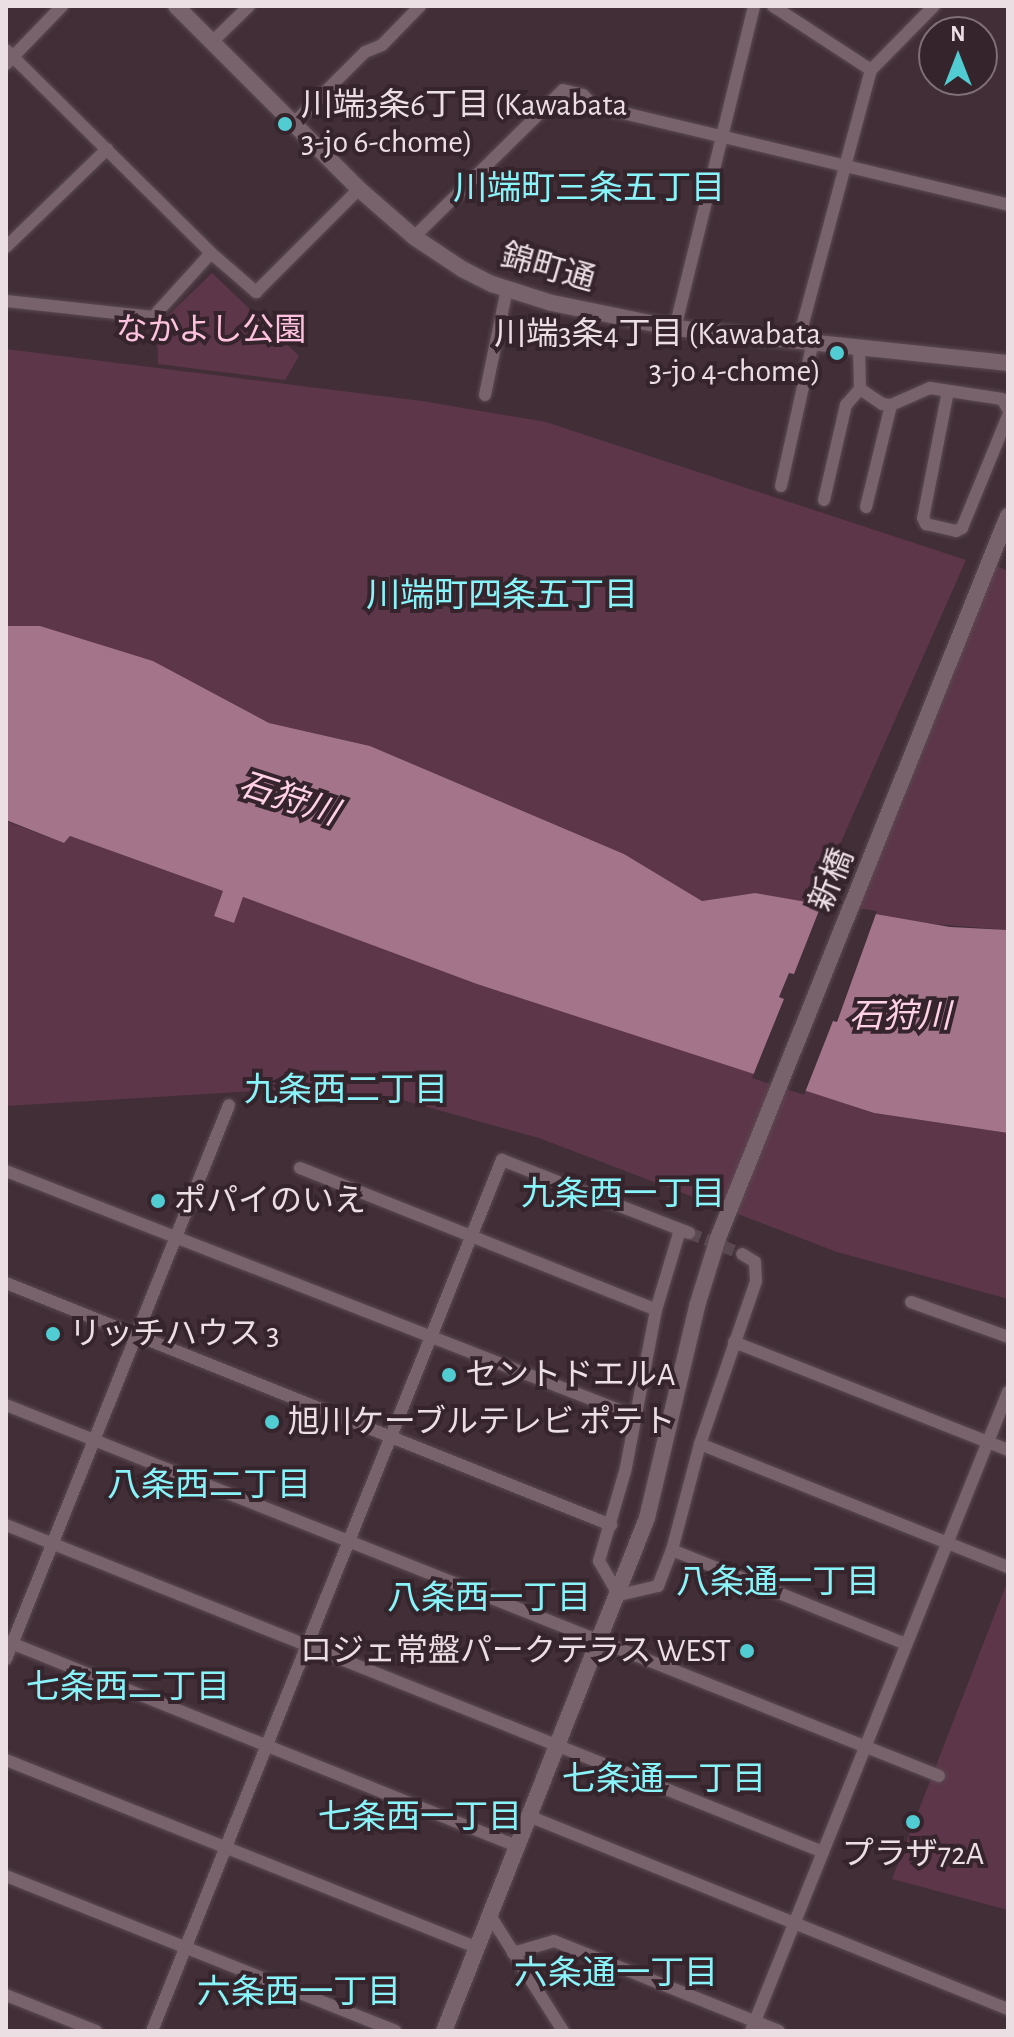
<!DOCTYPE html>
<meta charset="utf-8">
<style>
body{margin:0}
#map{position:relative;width:1014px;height:2037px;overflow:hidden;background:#412e37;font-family:"Alegreya Sans","Noto Sans JP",sans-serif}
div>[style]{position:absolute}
.green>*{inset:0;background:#5d3649}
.water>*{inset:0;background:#a3748a}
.pier>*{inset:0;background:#412e37}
.street-tunnel>*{height:12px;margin-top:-6px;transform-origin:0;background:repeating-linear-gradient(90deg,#5b4951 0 12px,transparent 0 18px)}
.roads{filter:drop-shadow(0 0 2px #5a4a51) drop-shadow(0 0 2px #5a4a51)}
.street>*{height:12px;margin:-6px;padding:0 6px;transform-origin:6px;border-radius:6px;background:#78626c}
.secondary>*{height:16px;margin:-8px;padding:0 8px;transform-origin:8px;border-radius:8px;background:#78626c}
.dots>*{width:22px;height:22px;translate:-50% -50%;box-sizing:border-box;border:4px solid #36242d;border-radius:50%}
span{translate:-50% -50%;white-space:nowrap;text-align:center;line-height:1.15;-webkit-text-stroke:8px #36242d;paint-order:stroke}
.poi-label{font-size:32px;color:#ecdfe4}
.left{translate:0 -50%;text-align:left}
.right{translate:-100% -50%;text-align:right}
.street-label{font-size:32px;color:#ecdfe4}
.park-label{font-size:32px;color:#fec2de}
.neighbourhood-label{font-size:34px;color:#88f4f9}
.water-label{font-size:34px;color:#ffd1e6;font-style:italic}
.frame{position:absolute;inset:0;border:8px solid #ecdfe4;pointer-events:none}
.north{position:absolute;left:918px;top:16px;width:80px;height:80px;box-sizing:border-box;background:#36242d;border:2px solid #7f6f76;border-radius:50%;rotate:0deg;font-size:22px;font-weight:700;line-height:32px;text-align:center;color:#ecdfe4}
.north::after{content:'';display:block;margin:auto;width:28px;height:36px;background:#51ccd2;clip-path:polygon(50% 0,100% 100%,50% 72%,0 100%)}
</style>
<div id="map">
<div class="green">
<i style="clip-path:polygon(212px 273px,299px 356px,285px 380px,158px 364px,157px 326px)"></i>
<i style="clip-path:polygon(6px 349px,422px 401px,546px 422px,966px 560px,813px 905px,755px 893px,702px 901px,624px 854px,370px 746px,269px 723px,153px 661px,6px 626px)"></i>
<i style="clip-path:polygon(988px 562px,1008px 571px,1008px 930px,848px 917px)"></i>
<i style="clip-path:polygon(6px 821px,64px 843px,70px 836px,223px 891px,234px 923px,242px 897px,873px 1113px,1008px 1133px,1008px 1299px,837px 1252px,539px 1138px,388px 1096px,291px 1089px,6px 1106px)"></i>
<i style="clip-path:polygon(1008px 1580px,1008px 1910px,892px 1879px)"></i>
</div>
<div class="water">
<i style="clip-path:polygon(6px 626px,40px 626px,153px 661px,269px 723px,370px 746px,624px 854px,702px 901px,755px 893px,950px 927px,1008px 930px,1008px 1133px,874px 1113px,477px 984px,243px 897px,234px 923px,214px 916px,223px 891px,70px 836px,64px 843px,6px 820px)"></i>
</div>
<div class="pier">
<i style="clip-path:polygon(822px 903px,877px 911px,837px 1022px,833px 1021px,804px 1095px,752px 1078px,784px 999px,779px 997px,789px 973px,794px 974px)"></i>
</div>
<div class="street-tunnel">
<i style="left:689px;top:1233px;width:57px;rotate:21.6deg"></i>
</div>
<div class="roads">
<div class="street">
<i style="left:773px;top:6px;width:117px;rotate:33.1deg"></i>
<i style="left:212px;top:42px;width:52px;rotate:-44.2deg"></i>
<i style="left:6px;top:50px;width:289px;rotate:44.7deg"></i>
<i style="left:211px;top:253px;width:60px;rotate:40.9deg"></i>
<i style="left:256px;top:292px;width:146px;rotate:-45deg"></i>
<i style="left:6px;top:64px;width:81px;rotate:-46deg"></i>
<i style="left:293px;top:124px;width:102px;rotate:-45deg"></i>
<i style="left:365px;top:52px;width:18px;rotate:-22deg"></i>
<i style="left:382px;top:45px;width:54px;rotate:-45.7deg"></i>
<i style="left:414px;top:237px;width:209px;rotate:-44.6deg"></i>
<i style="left:563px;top:90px;width:21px;rotate:14deg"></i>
<i style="left:583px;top:95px;width:16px;rotate:45deg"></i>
<i style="left:594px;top:106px;width:426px;rotate:13.4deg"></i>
<i style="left:6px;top:247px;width:141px;rotate:-44.1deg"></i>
<i style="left:6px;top:301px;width:148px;rotate:6.2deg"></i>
<i style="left:153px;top:317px;width:86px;rotate:-47.8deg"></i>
<i style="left:675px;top:328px;width:332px;rotate:-76.2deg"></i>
<i style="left:798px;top:342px;width:282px;rotate:-75deg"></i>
<i style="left:871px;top:70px;width:90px;rotate:-45.5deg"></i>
<i style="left:859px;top:348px;width:41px;rotate:88.6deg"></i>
<i style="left:860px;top:389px;width:27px;rotate:34deg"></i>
<i style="left:882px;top:404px;width:9px;rotate:6deg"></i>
<i style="left:891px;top:405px;width:43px;rotate:-23.6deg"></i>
<i style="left:930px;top:388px;width:73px;rotate:8.7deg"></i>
<i style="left:1002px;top:399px;width:12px;rotate:59deg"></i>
<i style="left:948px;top:391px;width:129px;rotate:101.1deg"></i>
<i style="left:923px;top:518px;width:7px;rotate:63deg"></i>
<i style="left:926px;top:524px;width:31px;rotate:13deg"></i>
<i style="left:956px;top:531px;width:7px;rotate:-27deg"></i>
<i style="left:962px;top:528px;width:121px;rotate:-67.7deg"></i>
<i style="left:485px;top:395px;width:108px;rotate:-78.3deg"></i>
<i style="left:781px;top:486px;width:148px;rotate:-77.5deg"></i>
<i style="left:824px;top:500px;width:98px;rotate:-77deg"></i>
<i style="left:846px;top:405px;width:21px;rotate:-49deg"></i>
<i style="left:866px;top:507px;width:105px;rotate:-76.2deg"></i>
<i style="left:300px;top:1168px;width:383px;rotate:21.7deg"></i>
<i style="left:6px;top:1171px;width:677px;rotate:21.3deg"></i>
<i style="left:680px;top:1230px;width:84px;rotate:106.7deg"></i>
<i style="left:656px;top:1310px;width:161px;rotate:100.8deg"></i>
<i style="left:626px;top:1468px;width:97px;rotate:106.2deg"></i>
<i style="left:599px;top:1561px;width:39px;rotate:60deg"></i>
<i style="left:619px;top:1595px;width:40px;rotate:-13deg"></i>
<i style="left:658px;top:1586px;width:39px;rotate:-69deg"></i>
<i style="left:672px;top:1550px;width:110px;rotate:-75.2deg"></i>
<i style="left:700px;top:1444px;width:172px;rotate:-71deg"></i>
<i style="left:756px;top:1281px;width:19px;rotate:-93deg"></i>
<i style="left:755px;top:1262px;width:15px;rotate:-148deg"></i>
<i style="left:6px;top:1283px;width:652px;rotate:21.8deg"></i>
<i style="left:911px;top:1302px;width:103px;rotate:19.8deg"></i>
<i style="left:734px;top:1342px;width:295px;rotate:21.5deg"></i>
<i style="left:6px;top:1405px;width:1004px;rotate:21.68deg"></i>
<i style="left:700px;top:1444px;width:331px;rotate:21.8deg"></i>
<i style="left:6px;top:1525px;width:880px;rotate:21.81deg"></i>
<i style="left:672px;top:1550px;width:252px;rotate:21.9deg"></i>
<i style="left:6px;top:1641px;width:553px;rotate:21.88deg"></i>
<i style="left:6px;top:1659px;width:597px;rotate:-68.07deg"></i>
<i style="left:6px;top:1760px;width:508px;rotate:21.72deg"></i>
<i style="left:531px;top:1817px;width:514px;rotate:21.93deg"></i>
<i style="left:6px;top:1876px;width:419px;rotate:21.7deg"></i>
<i style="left:491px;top:1917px;width:135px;rotate:57.7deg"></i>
<i style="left:513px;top:1953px;width:43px;rotate:-16.3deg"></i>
<i style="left:554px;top:1941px;width:242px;rotate:21.8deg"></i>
<i style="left:6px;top:1995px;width:97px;rotate:21.8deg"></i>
<i style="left:152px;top:2031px;width:939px;rotate:-68.11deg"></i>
<i style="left:502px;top:1160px;width:201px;rotate:21.3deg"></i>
<i style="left:751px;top:2031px;width:689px;rotate:-68.09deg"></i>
</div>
<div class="secondary">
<i style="left:176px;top:6px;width:259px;rotate:45deg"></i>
<i style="left:359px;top:189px;width:73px;rotate:41.1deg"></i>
<i style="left:414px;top:237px;width:58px;rotate:33.7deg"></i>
<i style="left:462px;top:269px;width:34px;rotate:27deg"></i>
<i style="left:492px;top:284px;width:63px;rotate:17.6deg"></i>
<i style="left:552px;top:303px;width:126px;rotate:11.5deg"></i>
<i style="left:675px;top:328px;width:335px;rotate:6deg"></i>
<i style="left:444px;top:2031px;width:552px;rotate:-68.41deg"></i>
<i style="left:647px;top:1518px;width:218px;rotate:-76.7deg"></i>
<i style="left:697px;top:1306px;width:71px;rotate:-72.8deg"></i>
<i style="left:718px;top:1238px;width:778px;rotate:-68.12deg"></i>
</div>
</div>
<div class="dots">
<i style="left:285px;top:124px;background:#51ccd2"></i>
<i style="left:837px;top:353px;background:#51ccd2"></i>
<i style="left:158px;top:1201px;background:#51ccd2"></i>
<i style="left:53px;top:1334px;background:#51ccd2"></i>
<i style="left:449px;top:1375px;background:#51ccd2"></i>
<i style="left:272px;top:1422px;background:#51ccd2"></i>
<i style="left:747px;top:1651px;background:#51ccd2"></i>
<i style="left:913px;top:1822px;background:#51ccd2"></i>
</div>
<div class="poi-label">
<span class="left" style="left:301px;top:124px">川端3条6丁目 (Kawabata<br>3-jo 6-chome)</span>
<span class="right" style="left:821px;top:353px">川端3条4丁目 (Kawabata<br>3-jo 4-chome)</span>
<span class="left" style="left:174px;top:1201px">ポパイのいえ</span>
<span class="left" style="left:69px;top:1334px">リッチハウス 3</span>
<span class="left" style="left:465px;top:1375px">セントドエルA</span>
<span class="left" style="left:288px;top:1422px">旭川ケーブルテレビ ポテト</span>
<span class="right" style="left:731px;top:1651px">ロジェ常盤パークテラス WEST</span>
<span style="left:913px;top:1854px">プラザ72A</span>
</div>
<div class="street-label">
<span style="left:548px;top:268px;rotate:16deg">錦町通</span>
<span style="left:832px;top:880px;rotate:-68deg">新橋</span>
</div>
<div class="park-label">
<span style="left:211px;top:330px">なかよし公園</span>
</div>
<div class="neighbourhood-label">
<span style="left:589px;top:190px">川端町三条五丁目</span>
<span style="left:502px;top:597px">川端町四条五丁目</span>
<span style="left:346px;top:1092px">九条西二丁目</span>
<span style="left:623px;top:1196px">九条西一丁目</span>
<span style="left:209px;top:1487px">八条西二丁目</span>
<span style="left:778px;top:1584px">八条通一丁目</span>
<span style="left:489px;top:1600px">八条西一丁目</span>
<span style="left:128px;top:1689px">七条西二丁目</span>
<span style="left:664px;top:1781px">七条通一丁目</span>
<span style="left:420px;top:1819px">七条西一丁目</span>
<span style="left:616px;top:1975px">六条通一丁目</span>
<span style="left:299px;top:1994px">六条西一丁目</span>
</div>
<div class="water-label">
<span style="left:288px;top:800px;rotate:18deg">石狩川</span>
<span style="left:900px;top:1018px">石狩川</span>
</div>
<div class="frame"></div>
<div class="north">N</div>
</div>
